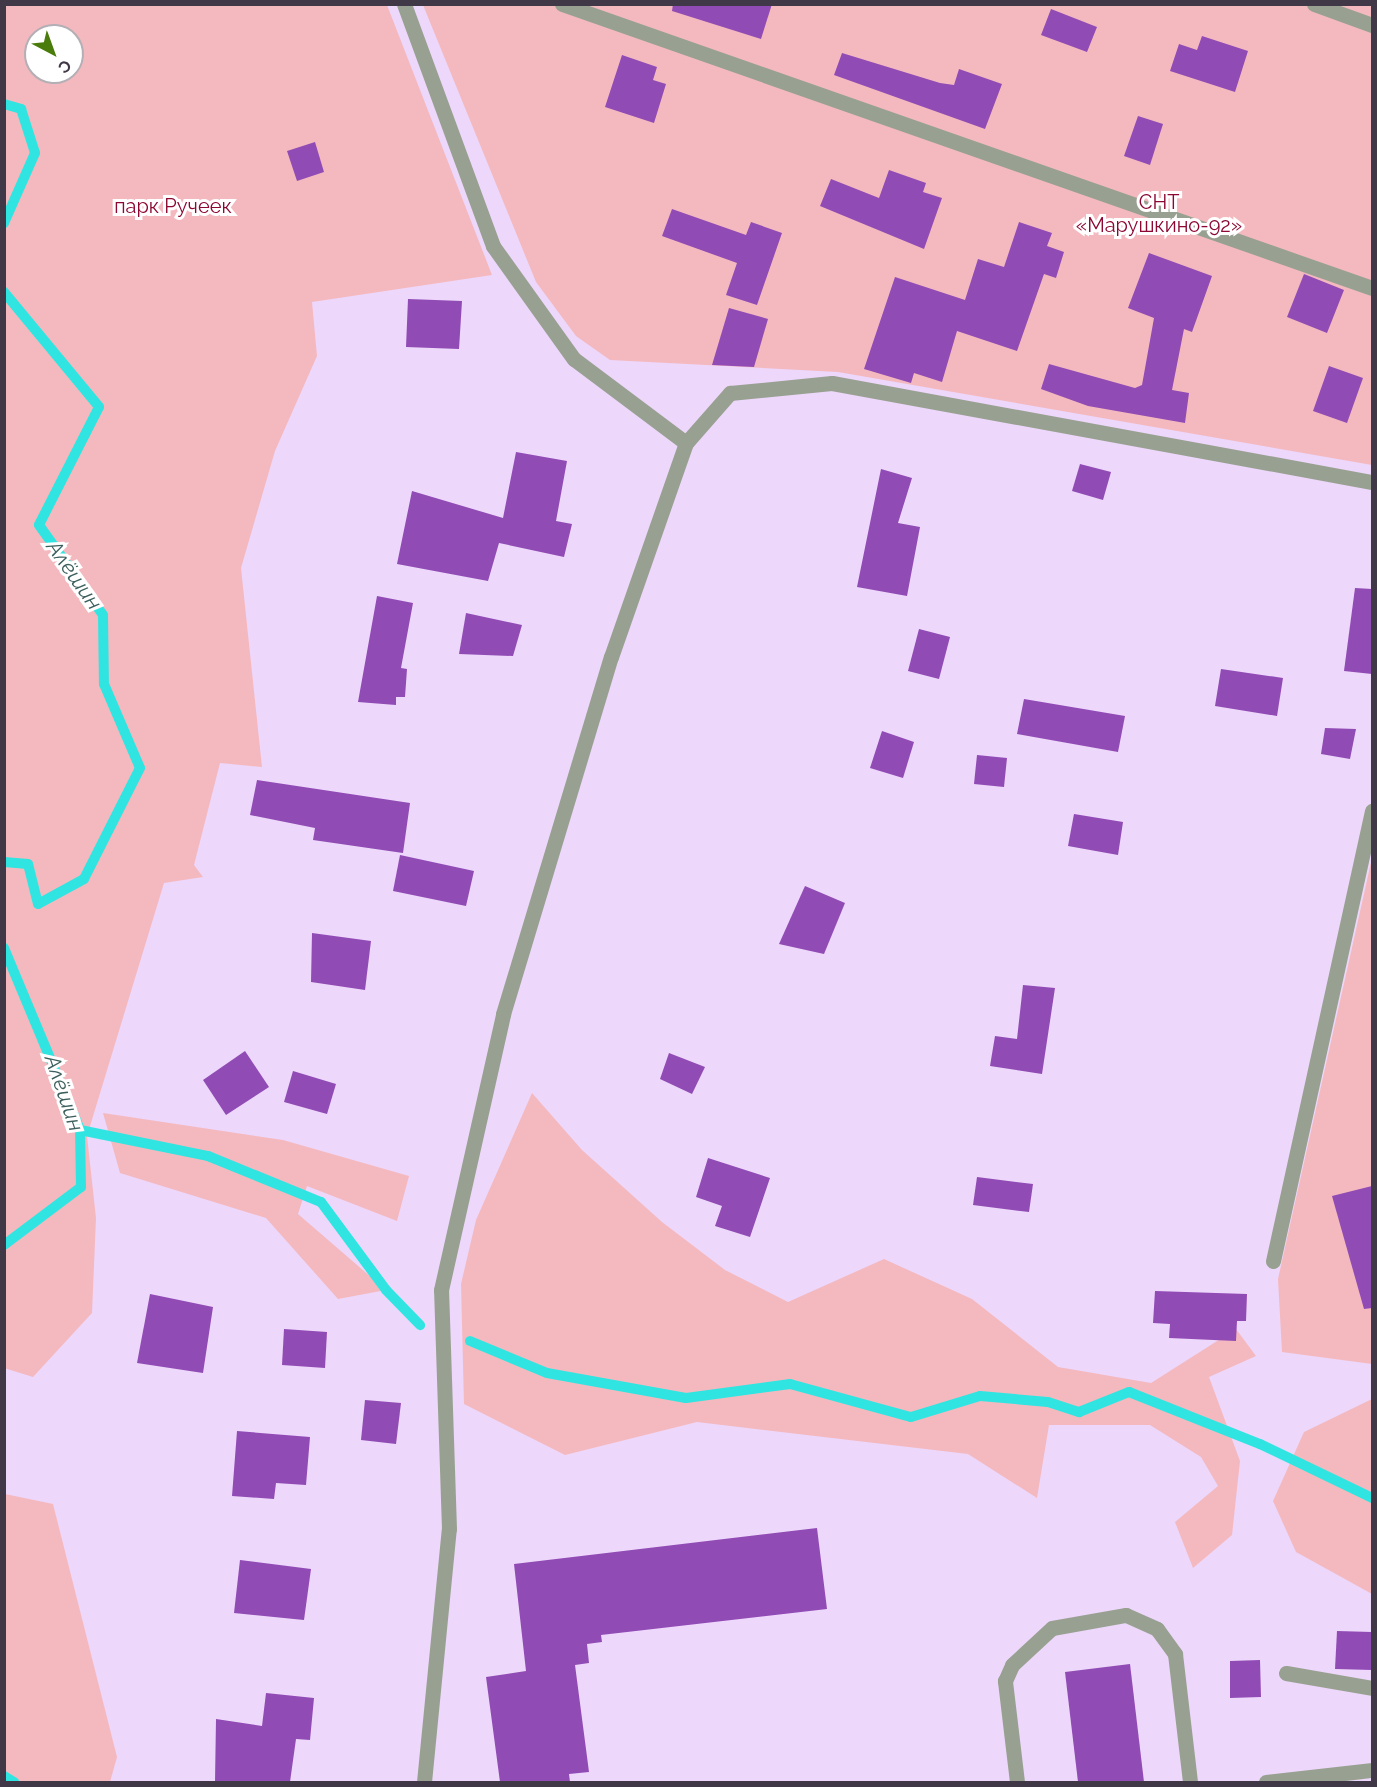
<!DOCTYPE html>
<meta charset="utf-8">
<style>
body{margin:0}
#map{position:relative;width:1377px;height:1787px;overflow:hidden;background:#edd7fb;font-family:Raleway,sans-serif}
div>[style]{position:absolute}
.green>*{inset:0;background:#f4b9bf}
.stream>*{height:10px;margin:-5px;padding:0 5px;transform-origin:5px;border-radius:5px;background:#30e5e1}
.building>*{inset:0;background:#914bb5}
.lane>*{height:15px;margin:-7.5px;padding:0 7.5px;transform-origin:7.5px;border-radius:7.5px;background:#98a191}
.street>*{height:15px;margin:-7.5px;padding:0 7.5px;transform-origin:7.5px;border-radius:7.5px;background:#98a191}
span{translate:-50% -50%;white-space:nowrap;text-align:center;line-height:1.15;-webkit-text-stroke:6px #fff;paint-order:stroke}
.park-label{font-size:20px;color:#8c0732}
.water-label{font-size:21px;color:#3c5f5d;font-style:italic}
.frame{position:absolute;inset:0;border:6px solid #413847;pointer-events:none}
.north{position:absolute;left:24px;top:24px;width:60px;height:60px;box-sizing:border-box;background:#fff;border:2px solid #b3afb5;border-radius:50%;rotate:139deg;font-size:16px;font-weight:700;line-height:24px;text-align:center;color:#413847}
.north::after{content:'';display:block;margin:auto;width:21px;height:27px;background:#4a7c0b;clip-path:polygon(50% 0,100% 100%,50% 72%,0 100%)}
</style>
<div id="map">
<div class="green">
<i style="clip-path:polygon(evenodd,4px 5px,387px 5px,492px 275px,312px 302px,317px 356px,275px 451px,241px 568px,262px 767px,220px 763px,194px 865px,203px 877px,164px 883px,87px 1136px,96px 1218px,92px 1313px,33px 1377px,4px 1368px,4px 5px,36px 36px,72px 36px,72px 72px,36px 72px,36px 36px)"></i>
<i style="clip-path:polygon(423px 5px,1372px 5px,1372px 465px,838px 372px,610px 360px,576px 336px,536px 282px)"></i>
<i style="clip-path:polygon(1372px 858px,1372px 1364px,1282px 1352px,1278px 1279px)"></i>
<i style="clip-path:polygon(532px 1093px,582px 1150px,662px 1222px,725px 1270px,788px 1302px,884px 1259px,972px 1299px,1058px 1367px,1151px 1383px,1236px 1329px,1256px 1356px,1209px 1377px,1240px 1461px,1232px 1535px,1193px 1568px,1175px 1522px,1218px 1486px,1201px 1457px,1150px 1425px,1049px 1425px,1037px 1498px,968px 1454px,697px 1422px,565px 1455px,464px 1404px,461px 1284px,476px 1220px)"></i>
<i style="clip-path:polygon(103px 1113px,283px 1140px,409px 1176px,397px 1221px,307px 1186px,298px 1214px,386px 1290px,338px 1299px,266px 1218px,120px 1173px)"></i>
<i style="clip-path:polygon(1372px 1399px,1372px 1594px,1296px 1552px,1273px 1501px,1304px 1432px)"></i>
<i style="clip-path:polygon(5px 1494px,53px 1504px,117px 1757px,110px 1782px,5px 1782px)"></i>
</div>
<div class="stream">
<i style="left:4px;top:104px;width:18px;rotate:16deg"></i>
<i style="left:21px;top:109px;width:46px;rotate:72.3deg"></i>
<i style="left:35px;top:153px;width:77px;rotate:113.9deg"></i>
<i style="left:4px;top:292px;width:149px;rotate:50.4deg"></i>
<i style="left:99px;top:407px;width:132px;rotate:117deg"></i>
<i style="left:39px;top:525px;width:110px;rotate:54.6deg"></i>
<i style="left:103px;top:615px;width:69px;rotate:89.2deg"></i>
<i style="left:104px;top:684px;width:91px;rotate:66.8deg"></i>
<i style="left:140px;top:768px;width:124px;rotate:116.8deg"></i>
<i style="left:84px;top:879px;width:52px;rotate:151.5deg"></i>
<i style="left:38px;top:904px;width:41px;rotate:-104deg"></i>
<i style="left:28px;top:864px;width:24px;rotate:-175deg"></i>
<i style="left:4px;top:948px;width:197px;rotate:67.3deg"></i>
<i style="left:80px;top:1130px;width:57px;rotate:89deg"></i>
<i style="left:81px;top:1187px;width:96px;rotate:143deg"></i>
<i style="left:80px;top:1130px;width:131px;rotate:11.5deg"></i>
<i style="left:208px;top:1156px;width:122px;rotate:22.2deg"></i>
<i style="left:321px;top:1202px;width:109px;rotate:53.5deg"></i>
<i style="left:386px;top:1290px;width:49px;rotate:45.8deg"></i>
<i style="left:470px;top:1341px;width:83px;rotate:22.6deg"></i>
<i style="left:547px;top:1373px;width:141px;rotate:10.2deg"></i>
<i style="left:686px;top:1398px;width:105px;rotate:-7.7deg"></i>
<i style="left:790px;top:1384px;width:125px;rotate:15.3deg"></i>
<i style="left:911px;top:1417px;width:72px;rotate:-16.9deg"></i>
<i style="left:980px;top:1396px;width:68px;rotate:5deg"></i>
<i style="left:1048px;top:1402px;width:33px;rotate:18deg"></i>
<i style="left:1079px;top:1412px;width:54px;rotate:-21.8deg"></i>
<i style="left:1129px;top:1392px;width:141px;rotate:21.7deg"></i>
<i style="left:1260px;top:1444px;width:124px;rotate:25.7deg"></i>
<i style="left:4px;top:1776px;width:12px;rotate:31deg"></i>
</div>
<div class="building">
<i style="clip-path:polygon(673px 4px,772px 4px,761px 39px,672px 11px)"></i>
<i style="clip-path:polygon(1051px 9px,1097px 27px,1087px 52px,1041px 35px)"></i>
<i style="clip-path:polygon(1202px 36px,1248px 51px,1235px 92px,1170px 71px,1179px 44px,1197px 50px)"></i>
<i style="clip-path:polygon(842px 53px,940px 83px,954px 85px,959px 69px,1002px 84px,985px 129px,834px 75px)"></i>
<i style="clip-path:polygon(622px 55px,657px 67px,653px 80px,666px 84px,654px 123px,605px 107px)"></i>
<i style="clip-path:polygon(1138px 116px,1163px 124px,1150px 165px,1124px 156px)"></i>
<i style="clip-path:polygon(315px 142px,324px 172px,297px 181px,287px 151px)"></i>
<i style="clip-path:polygon(889px 170px,926px 183px,923px 192px,942px 198px,924px 249px,820px 206px,831px 179px,879px 198px)"></i>
<i style="clip-path:polygon(672px 209px,746px 235px,751px 222px,782px 233px,757px 305px,726px 295px,737px 263px,662px 236px)"></i>
<i style="clip-path:polygon(1019px 222px,1052px 233px,1047px 246px,1064px 252px,1056px 278px,1044px 274px,1017px 351px,957px 331px,942px 382px,914px 373px,911px 383px,864px 369px,895px 277px,965px 300px,978px 259px,1004px 267px)"></i>
<i style="clip-path:polygon(1149px 253px,1212px 276px,1192px 332px,1184px 329px,1172px 390px,1189px 393px,1185px 423px,1088px 406px,1041px 389px,1049px 364px,1135px 388px,1142px 385px,1154px 318px,1128px 308px)"></i>
<i style="clip-path:polygon(1304px 274px,1344px 290px,1327px 333px,1287px 317px)"></i>
<i style="clip-path:polygon(408px 299px,462px 301px,459px 349px,406px 347px)"></i>
<i style="clip-path:polygon(729px 308px,768px 319px,754px 367px,712px 365px)"></i>
<i style="clip-path:polygon(1329px 366px,1363px 378px,1347px 423px,1313px 411px)"></i>
<i style="clip-path:polygon(516px 452px,567px 461px,556px 521px,572px 524px,564px 557px,499px 543px,488px 581px,397px 564px,412px 491px,503px 518px)"></i>
<i style="clip-path:polygon(1080px 464px,1111px 472px,1103px 500px,1072px 491px)"></i>
<i style="clip-path:polygon(881px 469px,912px 478px,898px 523px,920px 527px,907px 596px,857px 587px)"></i>
<i style="clip-path:polygon(1355px 588px,1372px 589px,1372px 674px,1344px 671px)"></i>
<i style="clip-path:polygon(377px 596px,413px 603px,401px 668px,407px 669px,405px 697px,396px 697px,396px 705px,358px 702px)"></i>
<i style="clip-path:polygon(466px 613px,522px 625px,513px 656px,459px 654px)"></i>
<i style="clip-path:polygon(919px 629px,950px 637px,939px 679px,908px 671px)"></i>
<i style="clip-path:polygon(1221px 669px,1283px 678px,1277px 716px,1215px 706px)"></i>
<i style="clip-path:polygon(1024px 699px,1125px 716px,1118px 752px,1017px 734px)"></i>
<i style="clip-path:polygon(1325px 728px,1356px 729px,1350px 759px,1321px 754px)"></i>
<i style="clip-path:polygon(882px 731px,914px 742px,903px 778px,870px 768px)"></i>
<i style="clip-path:polygon(977px 755px,1007px 758px,1004px 787px,974px 784px)"></i>
<i style="clip-path:polygon(257px 780px,410px 803px,403px 853px,313px 840px,315px 828px,250px 815px)"></i>
<i style="clip-path:polygon(1074px 814px,1123px 822px,1118px 855px,1068px 846px)"></i>
<i style="clip-path:polygon(400px 855px,474px 871px,466px 906px,393px 891px)"></i>
<i style="clip-path:polygon(805px 886px,845px 903px,824px 954px,779px 944px)"></i>
<i style="clip-path:polygon(312px 933px,371px 941px,365px 990px,311px 982px)"></i>
<i style="clip-path:polygon(1023px 985px,1055px 988px,1042px 1074px,990px 1066px,995px 1036px,1017px 1039px)"></i>
<i style="clip-path:polygon(245px 1051px,269px 1087px,226px 1115px,203px 1080px)"></i>
<i style="clip-path:polygon(669px 1053px,705px 1067px,692px 1094px,660px 1079px)"></i>
<i style="clip-path:polygon(293px 1071px,336px 1084px,327px 1114px,284px 1102px)"></i>
<i style="clip-path:polygon(708px 1158px,770px 1178px,750px 1237px,715px 1226px,722px 1206px,696px 1197px)"></i>
<i style="clip-path:polygon(977px 1177px,1033px 1184px,1029px 1212px,973px 1205px)"></i>
<i style="clip-path:polygon(1372px 1186px,1372px 1308px,1364px 1309px,1332px 1196px)"></i>
<i style="clip-path:polygon(1155px 1291px,1247px 1294px,1246px 1321px,1237px 1321px,1236px 1341px,1169px 1338px,1170px 1324px,1153px 1323px)"></i>
<i style="clip-path:polygon(150px 1294px,213px 1307px,203px 1373px,137px 1363px)"></i>
<i style="clip-path:polygon(284px 1329px,327px 1332px,325px 1368px,282px 1365px)"></i>
<i style="clip-path:polygon(365px 1400px,401px 1403px,396px 1444px,361px 1440px)"></i>
<i style="clip-path:polygon(237px 1431px,310px 1437px,306px 1485px,276px 1483px,274px 1499px,232px 1496px)"></i>
<i style="clip-path:polygon(817px 1528px,827px 1609px,601px 1635px,602px 1642px,587px 1644px,589px 1663px,575px 1665px,589px 1772px,569px 1774px,570px 1782px,500px 1782px,486px 1677px,526px 1671px,514px 1564px)"></i>
<i style="clip-path:polygon(240px 1560px,311px 1569px,304px 1620px,234px 1613px)"></i>
<i style="clip-path:polygon(1337px 1631px,1372px 1632px,1372px 1670px,1335px 1669px)"></i>
<i style="clip-path:polygon(1260px 1660px,1261px 1697px,1230px 1698px,1230px 1661px)"></i>
<i style="clip-path:polygon(1130px 1664px,1144px 1782px,1078px 1782px,1065px 1672px)"></i>
<i style="clip-path:polygon(266px 1693px,314px 1698px,310px 1740px,296px 1739px,290px 1782px,215px 1782px,216px 1719px,262px 1726px)"></i>
</div>
<div class="lane">
<i style="left:404px;top:4px;width:258px;rotate:69.8deg"></i>
<i style="left:493px;top:246px;width:139px;rotate:54.4deg"></i>
<i style="left:574px;top:359px;width:140px;rotate:36.9deg"></i>
<i style="left:686px;top:443px;width:67px;rotate:-48.7deg"></i>
<i style="left:730px;top:393px;width:102px;rotate:-5.6deg"></i>
<i style="left:832px;top:383px;width:549px;rotate:10.39deg"></i>
<i style="left:562px;top:4px;width:858px;rotate:19.32deg"></i>
<i style="left:1314px;top:4px;width:62px;rotate:19.9deg"></i>
<i style="left:1273px;top:1261px;width:461px;rotate:-77.6deg"></i>
<i style="left:1286px;top:1673px;width:87px;rotate:9.9deg"></i>
<i style="left:1017px;top:1782px;width:102px;rotate:-96.8deg"></i>
<i style="left:1005px;top:1681px;width:17px;rotate:-66deg"></i>
<i style="left:1012px;top:1665px;width:54px;rotate:-42.8deg"></i>
<i style="left:1052px;top:1628px;width:75px;rotate:-10deg"></i>
<i style="left:1126px;top:1615px;width:34px;rotate:24deg"></i>
<i style="left:1157px;top:1629px;width:31px;rotate:54deg"></i>
<i style="left:1175px;top:1654px;width:129px;rotate:83.3deg"></i>
<i style="left:1266px;top:1782px;width:107px;rotate:-6.5deg"></i>
</div>
<div class="street">
<i style="left:424px;top:1782px;width:254px;rotate:-84.4deg"></i>
<i style="left:449px;top:1529px;width:239px;rotate:-91.9deg"></i>
<i style="left:441px;top:1290px;width:283px;rotate:-77.3deg"></i>
<i style="left:503px;top:1014px;width:373px;rotate:-73.2deg"></i>
<i style="left:611px;top:657px;width:227px;rotate:-70.7deg"></i>
</div>
<div class="park-label">
<span style="left:1159px;top:214px">СНТ<br>«Марушкино-92»</span>
<span style="left:173px;top:206px">парк Ручеек</span>
</div>
<div class="water-label">
<span style="left:74px;top:575px;rotate:55deg">Алёшин</span>
<span style="left:64px;top:1093px;rotate:71deg">Алёшин</span>
</div>
<div class="frame"></div>
<div class="north">С</div>
</div>
